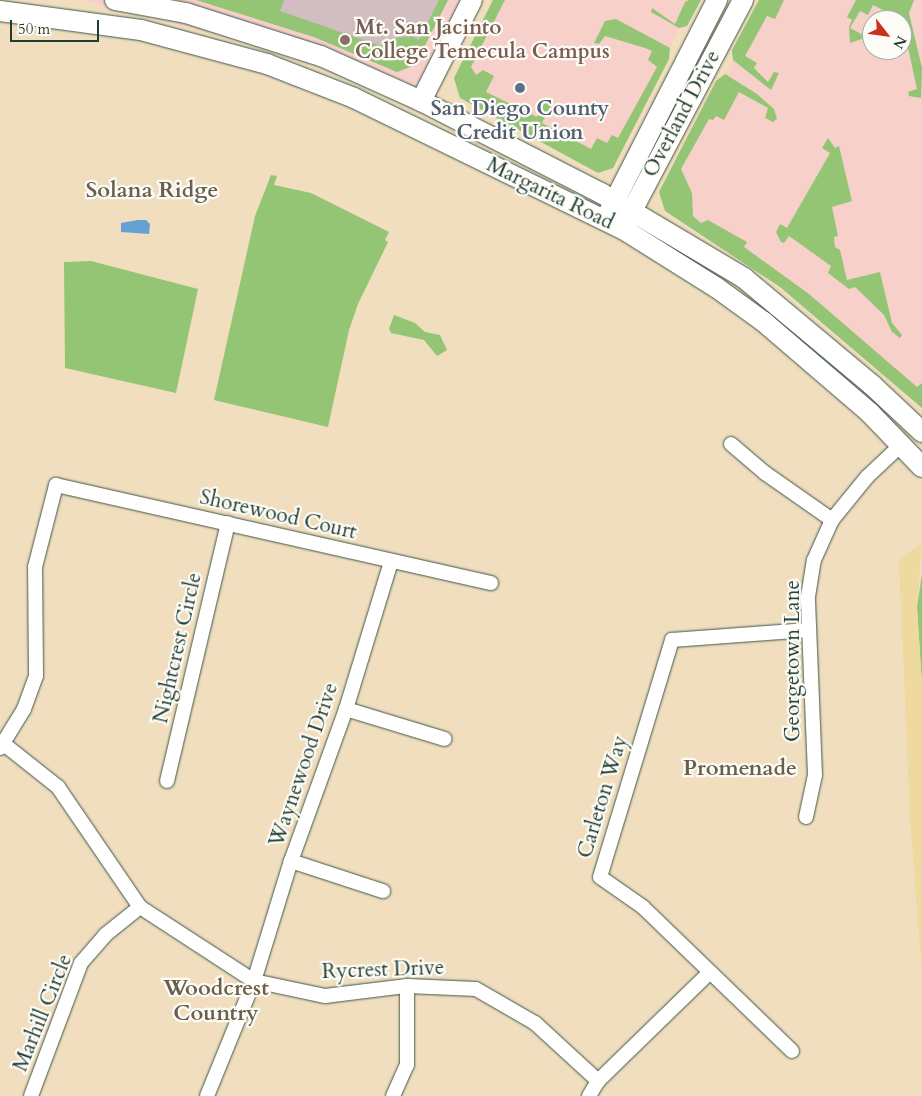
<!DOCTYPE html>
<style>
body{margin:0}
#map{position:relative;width:922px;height:1096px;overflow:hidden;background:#f0debe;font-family:Cardo,serif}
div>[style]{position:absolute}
.built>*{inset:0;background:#f7d0c9}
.industrial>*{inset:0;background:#d2bec1}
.green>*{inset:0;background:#94c575}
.sand>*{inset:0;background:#eeda9e}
.water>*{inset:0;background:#64a2d6}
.roads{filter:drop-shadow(0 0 1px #3e5549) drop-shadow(0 0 1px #3e5549)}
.street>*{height:14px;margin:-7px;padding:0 7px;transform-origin:7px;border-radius:7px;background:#fff}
.secondary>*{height:20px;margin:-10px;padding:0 10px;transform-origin:10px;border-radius:10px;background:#fff}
.dots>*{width:14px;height:14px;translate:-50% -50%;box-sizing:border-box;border:2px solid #fdfcf7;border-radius:50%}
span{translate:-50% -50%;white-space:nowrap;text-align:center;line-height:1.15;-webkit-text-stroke:4.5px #fdfcf7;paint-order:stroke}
.education-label{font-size:21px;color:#785e54;font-weight:700}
.left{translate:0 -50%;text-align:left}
.service-label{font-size:21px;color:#4e5e75;font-weight:700}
.street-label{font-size:21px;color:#1f3d34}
.neighbourhood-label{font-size:22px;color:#68604c;font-weight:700}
.north{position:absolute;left:862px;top:10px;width:50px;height:50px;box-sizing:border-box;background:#fdfcf7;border:1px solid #a4b0a9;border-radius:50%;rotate:120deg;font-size:14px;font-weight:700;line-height:20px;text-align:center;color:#1f3d34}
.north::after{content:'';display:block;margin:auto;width:18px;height:22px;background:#c8321e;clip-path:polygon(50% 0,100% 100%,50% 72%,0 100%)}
.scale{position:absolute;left:10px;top:20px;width:89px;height:22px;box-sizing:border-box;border:2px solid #1f3d34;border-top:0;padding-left:6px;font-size:15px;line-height:18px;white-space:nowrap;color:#1f3d34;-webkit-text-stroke:4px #fdfcf7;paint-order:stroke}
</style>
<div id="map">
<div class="built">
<i style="clip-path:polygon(81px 0,467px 0,427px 87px)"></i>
<i style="clip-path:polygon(493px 0,701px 0,687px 26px,679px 29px,668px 52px,669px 59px,613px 168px,598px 173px,460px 98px,454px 78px)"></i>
<i style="clip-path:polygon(evenodd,759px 0,922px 0,922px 408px,780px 287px,665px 211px,659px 192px,716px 81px,723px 78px,733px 60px,732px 50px,759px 0,872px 20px,902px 20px,902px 50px,872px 50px,872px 20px)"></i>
</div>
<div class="industrial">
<i style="clip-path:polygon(196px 0,448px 0,415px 65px,397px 72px,314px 37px)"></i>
</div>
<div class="green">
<i style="clip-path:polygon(196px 0,284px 0,280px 11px,384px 47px,388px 39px,411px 36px,419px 40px,439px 0,448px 0,415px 65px,397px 72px,314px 37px)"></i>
<i style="clip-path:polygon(493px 0,505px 0,471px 67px,476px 75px,483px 70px,494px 76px,486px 92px,537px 117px,545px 102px,551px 105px,542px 123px,591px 149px,597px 138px,607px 143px,612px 135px,618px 138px,657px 67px,648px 60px,652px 51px,645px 48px,605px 36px,599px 44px,594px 43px,605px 21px,616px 19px,670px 48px,669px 59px,613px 168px,598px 173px,460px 98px,454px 78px)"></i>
<i style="clip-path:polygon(689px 0,701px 0,687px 26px,679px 28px,651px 12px,652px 8px,675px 24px,685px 2px)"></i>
<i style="clip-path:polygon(759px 0,784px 0,775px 19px,767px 16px,745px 56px,757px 63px,754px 68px,768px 82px,774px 72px,779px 73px,771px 90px,733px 60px,732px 50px)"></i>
<i style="clip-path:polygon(856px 0,914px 0,909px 13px,922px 68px,921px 98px,909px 96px,908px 92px,917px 89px,902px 20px,873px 5px,868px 15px,860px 11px,850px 28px,865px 36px,867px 32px,870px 36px,850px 43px,849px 27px,852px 20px,847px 17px)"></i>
<i style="clip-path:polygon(725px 74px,757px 94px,774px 109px,777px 119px,773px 122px,765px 118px,768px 108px,739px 92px,724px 120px,716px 116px,713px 120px,709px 119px,681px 169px,692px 193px,693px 216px,701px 223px,708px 220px,747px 242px,744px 247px,809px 294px,917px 387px,922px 383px,922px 408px,780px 287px,665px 211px,659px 192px,716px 81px)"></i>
<i style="clip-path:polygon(828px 138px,835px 148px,839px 146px,852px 201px,832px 207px,838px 236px,834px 237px,835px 247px,840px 250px,847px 280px,880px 272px,892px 323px,902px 335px,900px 338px,892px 332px,884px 315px,855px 287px,849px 289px,828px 273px,831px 266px,789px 236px,784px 243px,781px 242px,776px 232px,780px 224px,787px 228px,830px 153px,822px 148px)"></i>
<i style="clip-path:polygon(271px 175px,277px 176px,274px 185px,311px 193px,389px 232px,385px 240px,388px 242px,358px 304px,349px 330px,328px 427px,214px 400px,255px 216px)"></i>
<i style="clip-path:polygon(91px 261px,198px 289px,176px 393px,65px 368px,64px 262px)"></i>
<i style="clip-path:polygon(394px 315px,415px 323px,425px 332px,440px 335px,447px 350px,437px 356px,424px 340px,391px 333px,389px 329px)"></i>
<i style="clip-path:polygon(922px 574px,922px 685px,917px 607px)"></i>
</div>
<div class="sand">
<i style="clip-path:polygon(922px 542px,917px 607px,922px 685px,922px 976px,910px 818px,899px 561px)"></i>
</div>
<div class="water">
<i style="clip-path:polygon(138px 220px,146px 220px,150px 224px,149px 234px,121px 232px,121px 223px)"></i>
</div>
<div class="roads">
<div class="street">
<i style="left:731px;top:444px;width:45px;rotate:40.5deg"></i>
<i style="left:765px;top:473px;width:82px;rotate:35deg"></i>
<i style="left:346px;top:709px;width:103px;rotate:16.9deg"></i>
<i style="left:0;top:741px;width:74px;rotate:38.4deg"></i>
<i style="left:58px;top:787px;width:145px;rotate:55.7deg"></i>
<i style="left:140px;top:907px;width:136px;rotate:33deg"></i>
<i style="left:254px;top:981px;width:73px;rotate:11.9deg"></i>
<i style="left:325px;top:996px;width:83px;rotate:-7deg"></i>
<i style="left:407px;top:986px;width:69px;rotate:2.5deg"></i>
<i style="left:476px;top:989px;width:68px;rotate:30deg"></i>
<i style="left:535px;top:1023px;width:86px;rotate:42.6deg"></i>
<i style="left:0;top:748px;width:46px;rotate:-58.4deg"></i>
<i style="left:24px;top:709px;width:35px;rotate:-70deg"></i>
<i style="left:36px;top:676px;width:109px;rotate:-90.5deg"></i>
<i style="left:35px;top:567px;width:85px;rotate:-75.6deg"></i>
<i style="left:56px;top:485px;width:446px;rotate:12.7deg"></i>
<i style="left:167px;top:781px;width:265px;rotate:-76.7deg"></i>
<i style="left:806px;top:817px;width:43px;rotate:-77.9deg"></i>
<i style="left:815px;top:775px;width:178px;rotate:-92.3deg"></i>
<i style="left:808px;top:597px;width:37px;rotate:-81deg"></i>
<i style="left:814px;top:560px;width:44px;rotate:-65.8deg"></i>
<i style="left:832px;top:520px;width:55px;rotate:-50.9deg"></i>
<i style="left:867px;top:477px;width:47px;rotate:-43.3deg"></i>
<i style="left:291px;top:861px;width:97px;rotate:18.1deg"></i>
<i style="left:792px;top:1051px;width:207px;rotate:-136deg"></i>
<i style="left:643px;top:907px;width:52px;rotate:-145.1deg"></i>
<i style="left:600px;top:877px;width:248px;rotate:-73.1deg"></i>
<i style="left:672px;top:640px;width:136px;rotate:-4.2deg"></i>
<i style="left:31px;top:1096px;width:142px;rotate:-69.4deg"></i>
<i style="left:81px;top:963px;width:37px;rotate:-49deg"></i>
<i style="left:105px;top:935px;width:45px;rotate:-38.7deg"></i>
<i style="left:207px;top:1096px;width:124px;rotate:-67.8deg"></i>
<i style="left:254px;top:981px;width:126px;rotate:-72.9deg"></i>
<i style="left:291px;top:861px;width:162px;rotate:-70.1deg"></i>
<i style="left:346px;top:709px;width:154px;rotate:-73deg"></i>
<i style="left:393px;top:1096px;width:34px;rotate:-66deg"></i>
<i style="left:407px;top:1065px;width:79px;rotate:-90deg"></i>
<i style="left:589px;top:1096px;width:17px;rotate:-59deg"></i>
<i style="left:598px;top:1081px;width:156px;rotate:-44.2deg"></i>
</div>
<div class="secondary">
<i style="left:115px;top:0;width:72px;rotate:10.4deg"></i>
<i style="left:186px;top:13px;width:142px;rotate:17.7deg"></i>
<i style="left:321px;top:56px;width:110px;rotate:24.2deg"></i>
<i style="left:421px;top:101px;width:202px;rotate:27.1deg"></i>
<i style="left:601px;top:193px;width:166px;rotate:30.7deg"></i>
<i style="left:744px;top:278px;width:167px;rotate:39.9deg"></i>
<i style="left:872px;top:385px;width:69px;rotate:43.2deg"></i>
<i style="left:0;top:11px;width:142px;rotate:7.7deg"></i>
<i style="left:141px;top:30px;width:131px;rotate:15.1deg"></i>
<i style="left:267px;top:64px;width:93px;rotate:21.3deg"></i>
<i style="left:354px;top:98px;width:299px;rotate:26deg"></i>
<i style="left:623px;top:229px;width:111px;rotate:32.1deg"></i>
<i style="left:717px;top:288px;width:58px;rotate:35.9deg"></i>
<i style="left:764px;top:322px;width:140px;rotate:40.6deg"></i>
<i style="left:870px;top:413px;width:75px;rotate:46.1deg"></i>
<i style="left:421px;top:101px;width:113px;rotate:-63.2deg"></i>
<i style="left:609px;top:212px;width:238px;rotate:-63deg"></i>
<i style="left:626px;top:222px;width:251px;rotate:-62.2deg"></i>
</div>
</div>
<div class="dots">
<i style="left:345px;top:40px;background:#8d6e63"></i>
<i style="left:520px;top:88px;background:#5c6f8a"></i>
</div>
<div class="education-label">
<span class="left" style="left:355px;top:40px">Mt. San Jacinto<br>College Temecula Campus</span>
</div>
<div class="service-label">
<span style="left:520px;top:121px">San Diego County<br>Credit Union</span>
</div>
<div class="street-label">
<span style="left:682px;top:114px;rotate:-62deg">Overland Drive</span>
<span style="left:550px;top:194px;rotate:26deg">Margarita Road</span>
<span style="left:278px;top:515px;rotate:13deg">Shorewood Court</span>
<span style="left:178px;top:648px;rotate:-77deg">Nightcrest Circle</span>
<span style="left:793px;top:661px;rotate:-90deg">Georgetown Lane</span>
<span style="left:304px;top:765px;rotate:-71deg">Waynewood Drive</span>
<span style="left:603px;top:797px;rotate:-73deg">Carleton Way</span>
<span style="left:383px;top:970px;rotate:-2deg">Rycrest Drive</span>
<span style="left:43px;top:1013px;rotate:-68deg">Marhill Circle</span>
</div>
<div class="neighbourhood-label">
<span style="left:152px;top:191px">Solana Ridge</span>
<span style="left:740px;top:769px">Promenade</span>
<span style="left:216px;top:1001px">Woodcrest<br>Country</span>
</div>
<div class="north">N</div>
<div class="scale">50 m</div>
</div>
